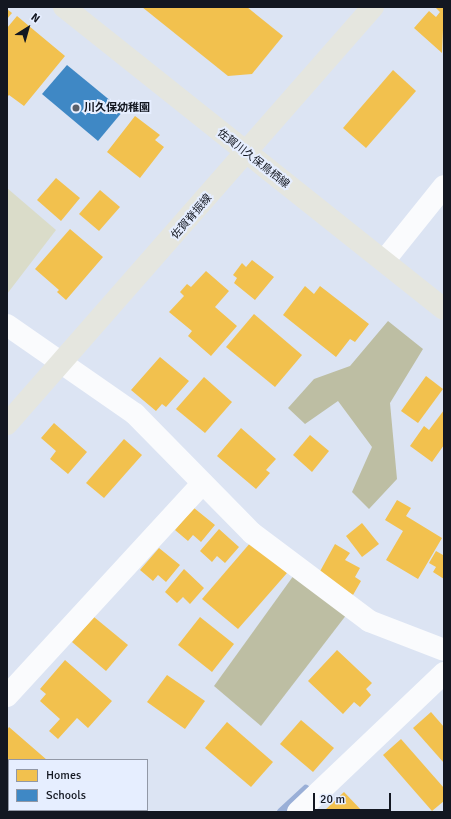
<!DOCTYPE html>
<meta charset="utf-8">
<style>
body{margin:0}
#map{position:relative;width:451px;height:819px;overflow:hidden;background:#dce4f3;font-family:Signika,"Noto Sans JP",sans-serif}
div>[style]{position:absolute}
.green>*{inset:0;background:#dadcc9}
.forest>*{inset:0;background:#bdbea3}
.homes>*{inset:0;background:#f2c14e}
.schools>*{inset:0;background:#3f88c5}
.stream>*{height:8px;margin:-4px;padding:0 4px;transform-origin:4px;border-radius:4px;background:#9aafd7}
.minor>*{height:22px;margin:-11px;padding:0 11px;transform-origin:11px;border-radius:11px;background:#fafbfd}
.major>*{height:22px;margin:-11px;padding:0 11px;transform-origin:11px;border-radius:11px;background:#e5e6df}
.dots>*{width:11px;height:11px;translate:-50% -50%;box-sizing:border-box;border:2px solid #e6eeff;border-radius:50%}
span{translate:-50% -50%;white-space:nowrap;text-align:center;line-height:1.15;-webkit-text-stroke:4px #e6eeff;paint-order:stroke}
.poi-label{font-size:11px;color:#131721;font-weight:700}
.left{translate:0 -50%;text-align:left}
.street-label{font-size:11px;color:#131721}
.frame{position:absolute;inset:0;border:8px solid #131721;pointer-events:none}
.legend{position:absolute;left:8px;top:759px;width:140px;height:52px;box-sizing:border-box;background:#e6eeff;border:1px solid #9298a6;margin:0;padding:5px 7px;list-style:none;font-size:12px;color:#131721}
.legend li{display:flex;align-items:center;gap:8px;height:20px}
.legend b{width:20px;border:1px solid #9298a6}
.north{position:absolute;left:8px;top:8px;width:40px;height:40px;-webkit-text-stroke:3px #e6eeff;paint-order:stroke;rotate:37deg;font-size:11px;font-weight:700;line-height:16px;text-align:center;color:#131721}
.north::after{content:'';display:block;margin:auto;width:14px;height:18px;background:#131721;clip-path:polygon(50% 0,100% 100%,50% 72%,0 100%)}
.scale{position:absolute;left:313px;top:793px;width:78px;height:18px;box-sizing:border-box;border:2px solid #131721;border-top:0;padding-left:5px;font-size:12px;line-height:14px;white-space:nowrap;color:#131721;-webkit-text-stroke:3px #e6eeff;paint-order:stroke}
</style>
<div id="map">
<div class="green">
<i style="clip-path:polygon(7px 188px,56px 230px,7px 294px)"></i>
<i style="clip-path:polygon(44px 810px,75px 810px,78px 812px,42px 812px)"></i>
</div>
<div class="forest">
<i style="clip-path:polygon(388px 321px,423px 349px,390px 403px,397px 479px,369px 509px,352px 492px,372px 447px,338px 401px,305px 424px,288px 408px,314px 379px,350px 366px)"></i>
<i style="clip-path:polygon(294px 575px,347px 614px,261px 726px,214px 686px)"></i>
</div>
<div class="homes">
<i style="clip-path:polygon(142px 7px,247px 7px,283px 36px,252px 74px,228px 76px)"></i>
<i style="clip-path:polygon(435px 7px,444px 7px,442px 53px,414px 28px,429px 11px,436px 17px,440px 12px)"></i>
<i style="clip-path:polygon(7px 9px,12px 13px,7px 19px)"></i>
<i style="clip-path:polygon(17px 16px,65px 56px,24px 106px,9px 95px,7px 97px,7px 28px)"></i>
<i style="clip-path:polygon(393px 70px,416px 91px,366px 148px,343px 128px)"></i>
<i style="clip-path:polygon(135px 116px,160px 135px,155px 140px,164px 147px,140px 178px,107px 152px)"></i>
<i style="clip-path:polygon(56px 178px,80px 198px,61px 221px,37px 200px)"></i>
<i style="clip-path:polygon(100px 190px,120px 207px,99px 231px,79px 214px)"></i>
<i style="clip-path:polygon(70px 229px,103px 257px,66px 300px,57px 292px,59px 290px,35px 269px)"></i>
<i style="clip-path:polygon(252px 260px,274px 277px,255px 300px,234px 283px,237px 278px,233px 275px,242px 263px,246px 267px)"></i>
<i style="clip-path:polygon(206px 271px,229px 291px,215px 307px,237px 326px,211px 356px,188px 336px,192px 331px,169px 312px,184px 296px,180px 292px,187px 284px,191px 287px)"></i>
<i style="clip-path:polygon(305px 286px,314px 294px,320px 286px,369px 324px,355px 342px,350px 339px,336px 357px,283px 315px)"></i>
<i style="clip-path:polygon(254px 314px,302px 355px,275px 387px,226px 347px)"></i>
<i style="clip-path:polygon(160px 357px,189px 381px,166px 407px,162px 404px,156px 411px,131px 390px)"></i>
<i style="clip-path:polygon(426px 376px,443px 389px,418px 423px,401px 411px)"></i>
<i style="clip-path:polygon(204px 377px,232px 402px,205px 433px,176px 409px)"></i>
<i style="clip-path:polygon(444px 410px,444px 445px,432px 462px,410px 446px,424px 426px,429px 430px)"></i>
<i style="clip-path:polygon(54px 423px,87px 452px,68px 474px,50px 459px,56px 451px,41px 438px)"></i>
<i style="clip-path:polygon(241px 428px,276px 459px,266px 470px,270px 473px,256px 489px,217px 456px)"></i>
<i style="clip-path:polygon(310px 435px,329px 451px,312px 472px,293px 455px)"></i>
<i style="clip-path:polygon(124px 439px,142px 455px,104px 498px,86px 483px)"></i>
<i style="clip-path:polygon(397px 500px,411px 508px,406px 516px,442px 538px,418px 579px,386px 560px,403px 531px,385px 520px)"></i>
<i style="clip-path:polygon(194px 508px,215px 525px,201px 542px,193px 535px,188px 541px,175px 530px)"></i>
<i style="clip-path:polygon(362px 523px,379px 544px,362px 557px,346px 536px)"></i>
<i style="clip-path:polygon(219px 529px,239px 547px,225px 563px,217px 556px,212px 562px,200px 551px)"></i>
<i style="clip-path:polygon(251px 542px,287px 573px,238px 629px,202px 599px)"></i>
<i style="clip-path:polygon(335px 544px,350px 553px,345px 560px,360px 568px,355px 577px,361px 581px,353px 595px,318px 575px)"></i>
<i style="clip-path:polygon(159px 548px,180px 565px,166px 582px,158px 575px,153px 581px,140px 570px)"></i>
<i style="clip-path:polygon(436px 551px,443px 555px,444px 553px,444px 579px,433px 572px,436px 567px,429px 563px)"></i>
<i style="clip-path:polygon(184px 569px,204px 588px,190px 604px,183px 597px,177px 603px,165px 592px)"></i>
<i style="clip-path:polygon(94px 617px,128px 645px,106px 671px,72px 642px)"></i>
<i style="clip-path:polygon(200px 617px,234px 644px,212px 672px,178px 645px)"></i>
<i style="clip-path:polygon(337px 650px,372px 683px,366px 689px,371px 695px,360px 707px,354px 702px,343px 714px,308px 681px)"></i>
<i style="clip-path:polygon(65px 660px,112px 701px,88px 728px,77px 718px,58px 739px,49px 731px,60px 719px,40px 701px,46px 694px,40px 689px)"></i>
<i style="clip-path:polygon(167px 675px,205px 701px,185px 729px,147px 702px)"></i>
<i style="clip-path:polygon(431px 712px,444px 727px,444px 763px,413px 728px)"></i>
<i style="clip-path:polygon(301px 720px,334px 748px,313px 772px,280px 744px)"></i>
<i style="clip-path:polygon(227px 722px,273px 762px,251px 787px,205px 748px)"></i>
<i style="clip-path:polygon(9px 727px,47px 760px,9px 760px,9px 782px,7px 730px)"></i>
<i style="clip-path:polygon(401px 739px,444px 788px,444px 801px,432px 811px,383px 755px)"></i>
<i style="clip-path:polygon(344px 792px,363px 812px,323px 812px)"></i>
</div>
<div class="schools">
<i style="clip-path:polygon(67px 65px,123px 111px,98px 141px,42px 94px)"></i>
</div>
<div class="stream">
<i style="left:281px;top:812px;width:34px;rotate:-43deg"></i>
</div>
<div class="minor">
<i style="left:384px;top:261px;width:96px;rotate:-51.3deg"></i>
<i style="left:7px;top:325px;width:156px;rotate:34.8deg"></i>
<i style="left:135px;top:414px;width:167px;rotate:45.5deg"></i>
<i style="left:252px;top:533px;width:146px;rotate:36.9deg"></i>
<i style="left:369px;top:621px;width:80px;rotate:21.1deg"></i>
<i style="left:7px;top:696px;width:289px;rotate:-47.4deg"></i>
<i style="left:298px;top:812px;width:202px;rotate:-43.6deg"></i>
</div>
<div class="major">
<i style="left:64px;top:7px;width:485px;rotate:38.5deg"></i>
<i style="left:7px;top:424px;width:555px;rotate:-48.73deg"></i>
</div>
<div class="dots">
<i style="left:76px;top:108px;background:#595f6a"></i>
</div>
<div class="poi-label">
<span class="left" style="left:84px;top:108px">川久保幼稚園</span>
</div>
<div class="street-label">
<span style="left:253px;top:159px;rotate:38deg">佐賀川久保鳥栖線</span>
<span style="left:192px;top:217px;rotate:-49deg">佐賀脊振線</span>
</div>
<div class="frame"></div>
<ul class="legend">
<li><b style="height:11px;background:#f2c14e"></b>Homes</li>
<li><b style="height:11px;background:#3f88c5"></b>Schools</li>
</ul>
<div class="north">N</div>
<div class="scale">20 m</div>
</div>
